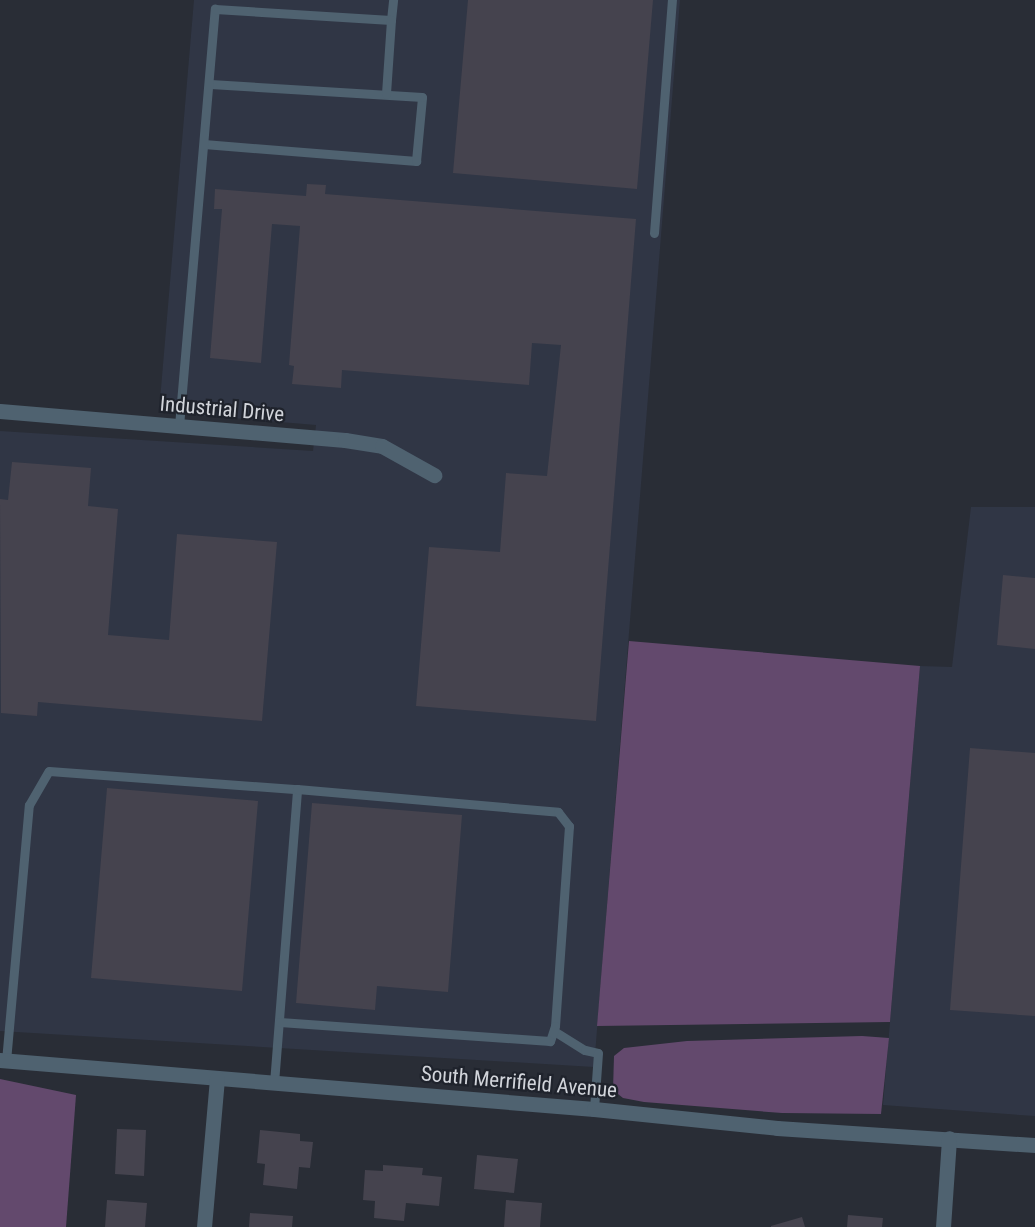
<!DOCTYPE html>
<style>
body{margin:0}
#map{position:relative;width:1035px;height:1227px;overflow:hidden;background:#292d36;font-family:"Roboto Condensed",sans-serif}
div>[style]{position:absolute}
.built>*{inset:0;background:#303645}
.green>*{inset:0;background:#63496d}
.building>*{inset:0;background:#45434e}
.service>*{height:9px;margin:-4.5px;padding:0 4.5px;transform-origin:4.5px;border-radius:4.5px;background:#4f6270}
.minor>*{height:15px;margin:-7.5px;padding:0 7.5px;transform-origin:7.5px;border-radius:7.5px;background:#4f6270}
span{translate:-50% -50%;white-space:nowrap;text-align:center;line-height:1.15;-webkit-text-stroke:4.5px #1f232c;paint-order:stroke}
.street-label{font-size:21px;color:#d1d4da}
</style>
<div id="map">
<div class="built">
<i style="clip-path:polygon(194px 0,680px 0,594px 1067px,0 1031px,0 431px,313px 451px,316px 425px,159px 412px)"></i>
<i style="clip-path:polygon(971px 507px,1035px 507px,1035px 1116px,883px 1105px,920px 666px,952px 667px)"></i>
</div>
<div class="green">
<i style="clip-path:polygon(629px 641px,920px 666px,890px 1022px,597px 1026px)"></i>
<i style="clip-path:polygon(862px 1036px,889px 1038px,881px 1114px,782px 1113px,644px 1102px,623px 1098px,613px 1090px,614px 1056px,624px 1048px,687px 1041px)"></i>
<i style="clip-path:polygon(0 1079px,76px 1095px,66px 1227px,0 1227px)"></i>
</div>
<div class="building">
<i style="clip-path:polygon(468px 0,653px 0,637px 189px,453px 173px)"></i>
<i style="clip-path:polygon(307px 184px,326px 185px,325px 194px,636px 219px,596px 721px,416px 706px,429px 547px,500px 552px,506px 473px,547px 476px,561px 345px,532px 343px,529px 385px,342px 370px,341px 388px,292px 384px,294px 366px,289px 365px,300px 226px,272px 224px,261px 363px,210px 358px,222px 209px,214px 209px,215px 189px,306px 196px)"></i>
<i style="clip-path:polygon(12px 462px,91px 468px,88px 506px,118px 509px,108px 635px,169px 640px,177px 534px,277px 542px,262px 721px,38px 702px,37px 716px,1px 713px,0 499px,8px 500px)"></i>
<i style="clip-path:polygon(1003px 575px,1035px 578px,1035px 649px,997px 645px)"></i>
<i style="clip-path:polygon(970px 748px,1035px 753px,1035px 1016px,950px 1010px)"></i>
<i style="clip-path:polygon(107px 788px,258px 801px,242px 991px,91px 978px)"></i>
<i style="clip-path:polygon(312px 803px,462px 815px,448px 992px,377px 986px,375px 1010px,296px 1003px)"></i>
<i style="clip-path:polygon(117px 1129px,146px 1130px,144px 1176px,115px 1174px)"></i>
<i style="clip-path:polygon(260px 1130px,300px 1134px,300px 1141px,313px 1142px,310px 1168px,299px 1167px,297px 1189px,263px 1185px,265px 1164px,257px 1163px)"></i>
<i style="clip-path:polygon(477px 1155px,518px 1159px,514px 1193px,474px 1189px)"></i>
<i style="clip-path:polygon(383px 1165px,423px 1168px,422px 1175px,442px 1177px,439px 1206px,406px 1203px,404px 1221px,374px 1218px,375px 1201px,363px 1200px,365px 1170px,383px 1171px)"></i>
<i style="clip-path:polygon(107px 1200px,147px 1203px,145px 1227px,105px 1227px)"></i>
<i style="clip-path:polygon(506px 1200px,542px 1203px,540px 1227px,504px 1227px)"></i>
<i style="clip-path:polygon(250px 1213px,293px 1216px,292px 1227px,249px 1227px)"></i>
<i style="clip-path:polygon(848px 1215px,883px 1218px,882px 1227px,847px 1227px)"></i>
<i style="clip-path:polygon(802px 1217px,805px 1227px,771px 1227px,771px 1226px)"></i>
</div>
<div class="service">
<i style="left:391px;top:20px;width:20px;rotate:-84deg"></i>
<i style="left:204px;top:144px;width:213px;rotate:4.6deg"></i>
<i style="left:416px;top:161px;width:64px;rotate:-84.6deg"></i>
<i style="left:422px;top:97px;width:212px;rotate:-176.5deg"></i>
<i style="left:654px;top:233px;width:234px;rotate:-85.6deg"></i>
<i style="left:179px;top:426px;width:419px;rotate:-85.1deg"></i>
<i style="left:215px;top:9px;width:176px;rotate:3.6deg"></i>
<i style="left:391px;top:20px;width:74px;rotate:93.9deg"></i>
<i style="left:554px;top:1031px;width:36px;rotate:32deg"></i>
<i style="left:585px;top:1050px;width:13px;rotate:13deg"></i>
<i style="left:598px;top:1053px;width:56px;rotate:94.1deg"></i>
<i style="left:6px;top:1061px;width:257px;rotate:-84.9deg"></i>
<i style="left:29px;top:805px;width:39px;rotate:-60deg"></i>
<i style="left:49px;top:771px;width:249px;rotate:4.2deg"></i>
<i style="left:274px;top:1083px;width:295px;rotate:-85.5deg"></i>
<i style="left:297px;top:789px;width:262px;rotate:5deg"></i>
<i style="left:558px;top:812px;width:18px;rotate:52deg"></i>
<i style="left:569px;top:826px;width:200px;rotate:94deg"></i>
<i style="left:555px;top:1026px;width:16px;rotate:108deg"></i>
<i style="left:550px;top:1041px;width:271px;rotate:-176deg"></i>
</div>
<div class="minor">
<i style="left:0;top:411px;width:346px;rotate:4.8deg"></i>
<i style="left:345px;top:440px;width:37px;rotate:9deg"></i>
<i style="left:382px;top:446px;width:60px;rotate:29.1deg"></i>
<i style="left:0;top:1060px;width:596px;rotate:4.72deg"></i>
<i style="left:594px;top:1109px;width:184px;rotate:5.9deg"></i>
<i style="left:777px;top:1128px;width:259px;rotate:3.8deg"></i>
<i style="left:204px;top:1227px;width:149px;rotate:-85deg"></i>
<i style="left:943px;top:1227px;width:89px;rotate:-86.1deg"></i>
</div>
<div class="street-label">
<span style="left:222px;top:409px;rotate:5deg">Industrial Drive</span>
<span style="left:519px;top:1082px;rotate:5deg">South Merrifield Avenue</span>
</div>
</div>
